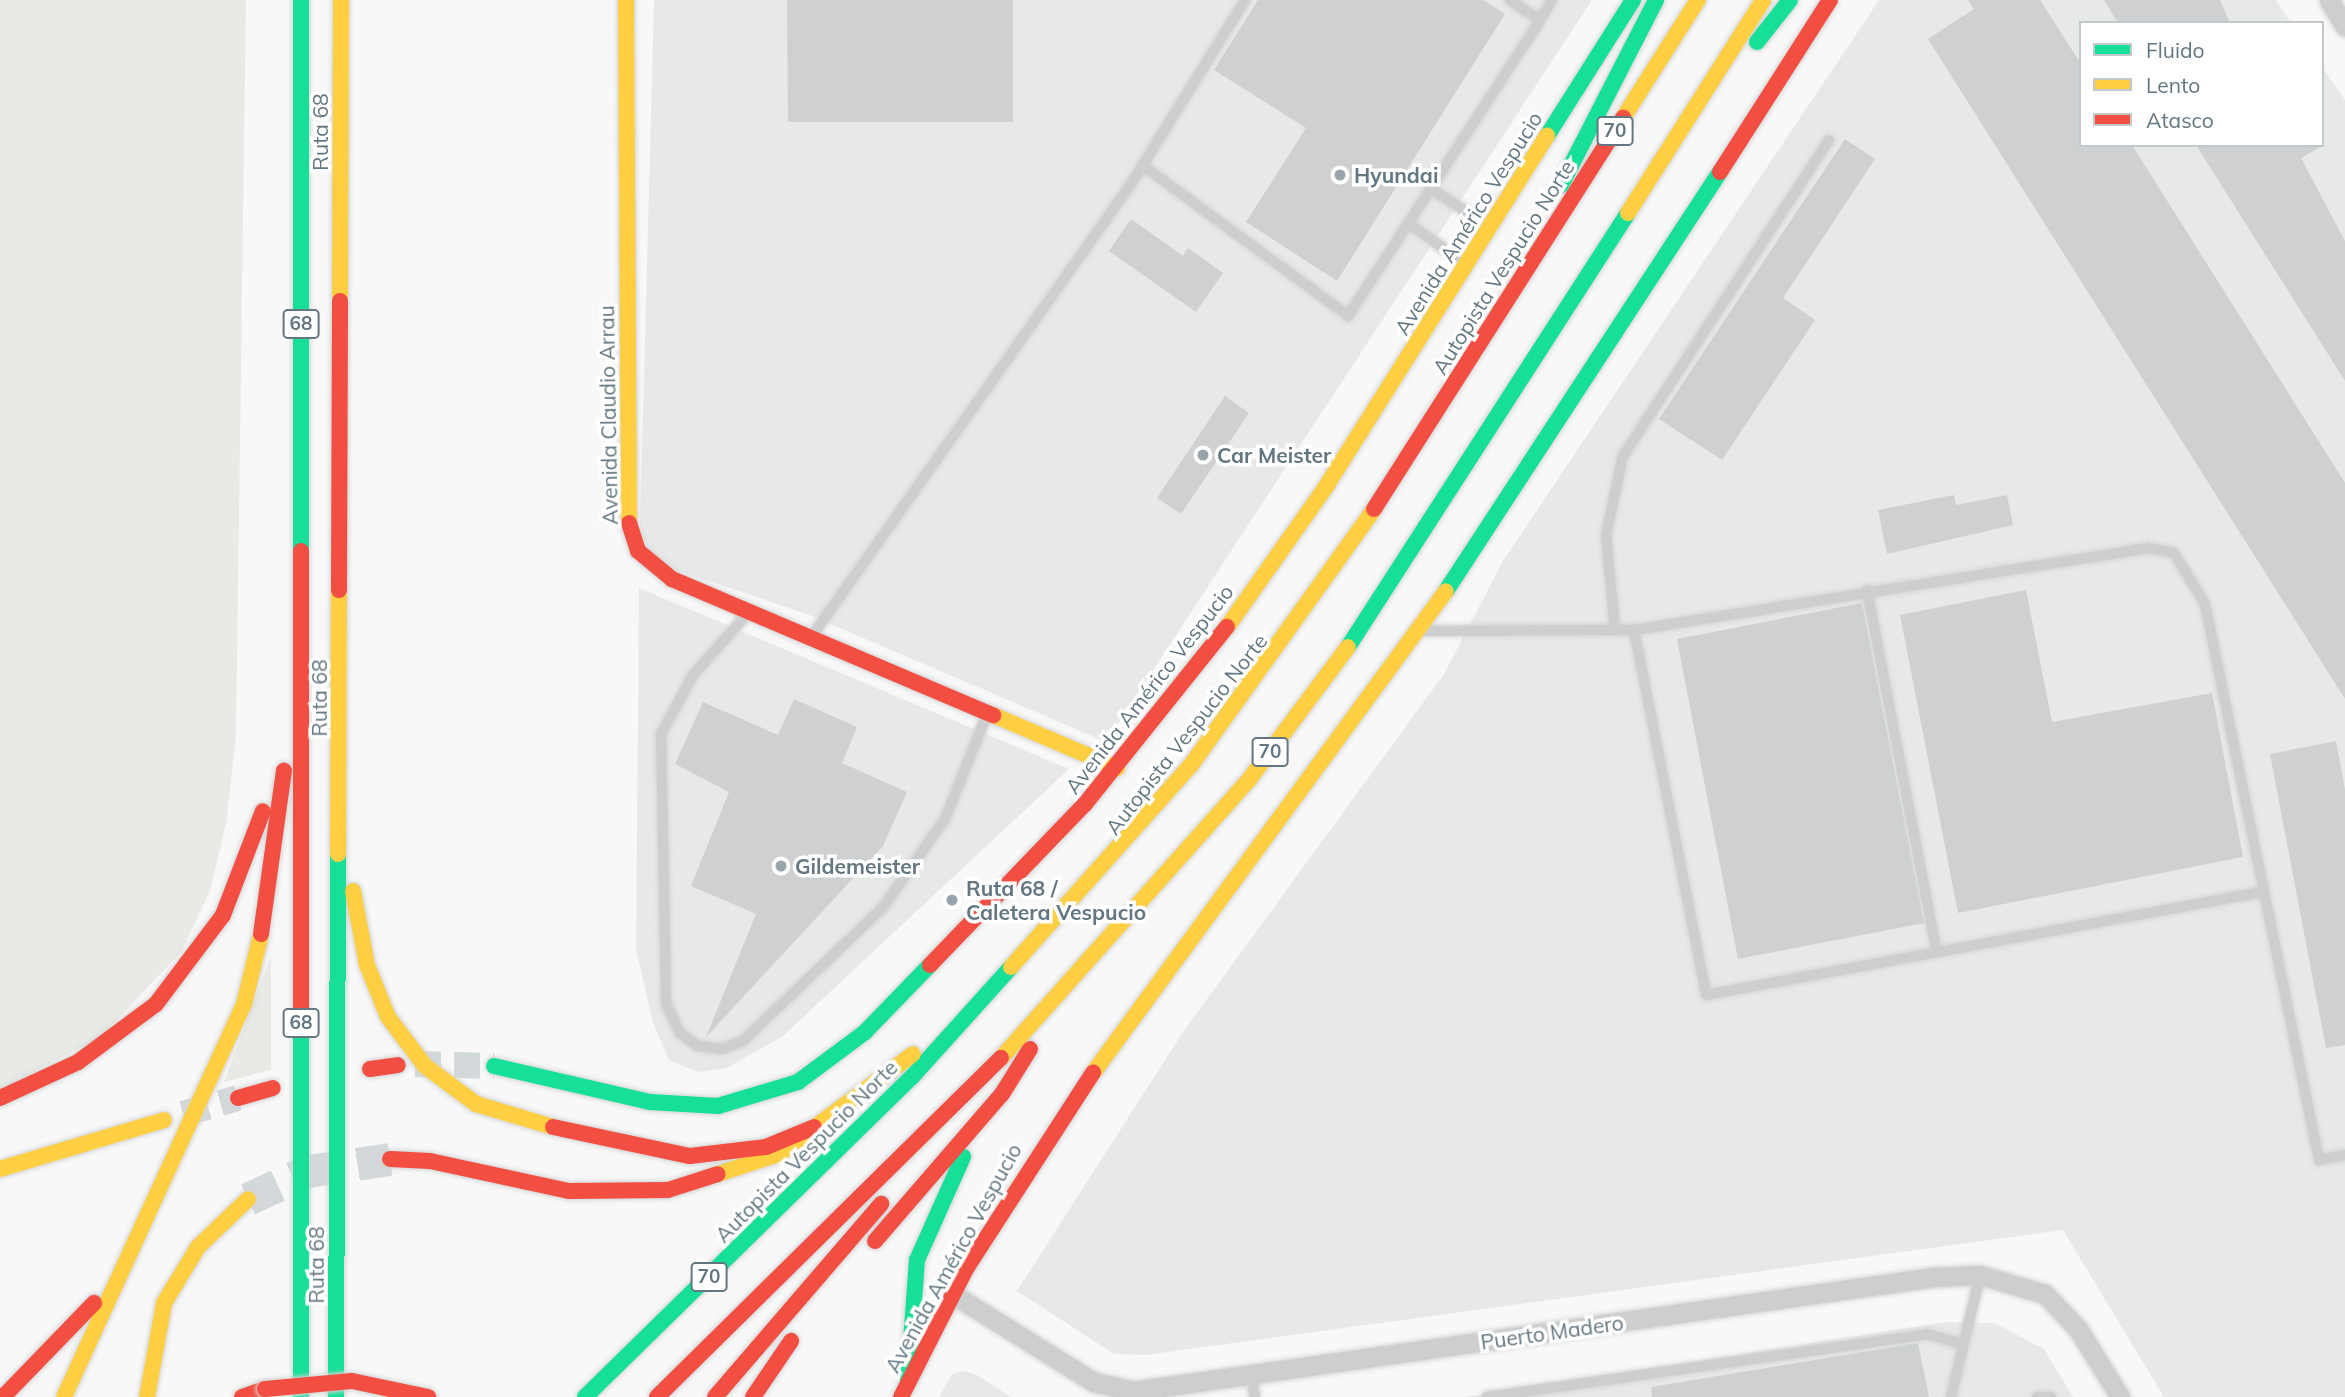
<!DOCTYPE html>
<meta charset="utf-8">
<style>
body{margin:0}
#map{position:relative;width:2345px;height:1397px;overflow:hidden;background:#f8f8f8;font-family:Mulish,sans-serif}
div>[style]{position:absolute}
.built>*{inset:0;background:#e7e9e8}
.green>*{inset:0;background:#e7eae5}
.building>*{inset:0;background:#ced0d1}
.secondary-tunnel>*{height:26px;margin-top:-13px;transform-origin:0;background:repeating-linear-gradient(90deg,#d3d8da 0 26px,transparent 0 39px)}
.highway-tunnel>*{height:33px;margin-top:-16.5px;transform-origin:0;background:repeating-linear-gradient(90deg,#d3d8da 0 33px,transparent 0 50px)}
.roads{filter:drop-shadow(0 0 2px #d4d5d6) drop-shadow(0 0 2px #d4d5d6)}
.lane>*{height:10px;margin:-5px;padding:0 5px;transform-origin:5px;border-radius:5px;background:#cdcecf}
.street>*{height:19px;margin:-9.5px;padding:0 9.5px;transform-origin:9.5px;border-radius:9.5px;background:#cdcecf}
.fast>*{height:16px;margin:-8px;padding:0 8px;transform-origin:8px;border-radius:8px;background:#16e098}
.slow>*{height:16px;margin:-8px;padding:0 8px;transform-origin:8px;border-radius:8px;background:#ffcf43}
.jam>*{height:16px;margin:-8px;padding:0 8px;transform-origin:8px;border-radius:8px;background:#f24e42}
.bridges{filter:drop-shadow(0 0 2px #d4d5d5) drop-shadow(0 0 2px #d4d5d5)}
.jam-bridge>*{height:16px;margin:-8px;padding:0 8px;transform-origin:8px;border-radius:8px;background:#f24e42}
.dots>*{width:19px;height:19px;translate:-50% -50%;box-sizing:border-box;border:4px solid #fff;border-radius:50%}
span{translate:-50% -50%;white-space:nowrap;text-align:center;line-height:1.15;-webkit-text-stroke:7px #fff;paint-order:stroke}
.shield-label span{padding:2px 5px;background:#fff;border:2px solid;border-radius:5px;-webkit-text-stroke-width:0}
.shield-label{font-size:19px;color:#637782;font-weight:700}
.street-label{font-size:21px;color:#637782}
.poi-label{font-size:21px;color:#637782;font-weight:700}
.left{translate:0 -50%;text-align:left}
.legend{position:absolute;left:2079px;top:21px;width:245px;height:126px;box-sizing:border-box;background:#fff;border:2px solid #c1c9cd;margin:0;padding:9px 12px;list-style:none;font-size:21px;color:#637782}
.legend li{display:flex;align-items:center;gap:14px;height:35px}
.legend b{width:35px;border:2px solid #c1c9cd}
</style>
<div id="map">
<div class="built">
<i style="clip-path:polygon(654px 0,1592px 0,1106px 742px,807px 614px,664px 566px,649px 552px,640px 528px)"></i>
<i style="clip-path:polygon(1879px 0,2276px 0,2291px 23px,2081px 23px,2081px 145px,2322px 145px,2322px 67px,2345px 100px,2345px 1397px,2164px 1397px,2063px 1230px,1146px 1355px,1114px 1354px,1017px 1291px,1183px 1032px,1444px 674px,1503px 561px)"></i>
<i style="clip-path:polygon(639px 588px,1069px 769px,783px 1036px,727px 1068px,698px 1072px,669px 1060px,653px 1023px,636px 949px)"></i>
<i style="clip-path:polygon(1946px 1322px,1994px 1323px,2044px 1349px,2073px 1397px,1464px 1397px)"></i>
<i style="clip-path:polygon(963px 1371px,977px 1375px,1011px 1397px,939px 1397px,952px 1374px)"></i>
</div>
<div class="green">
<i style="clip-path:polygon(0 0,246px 0,236px 735px,226px 823px,210px 891px,181px 952px,101px 1037px,0 1089px)"></i>
<i style="clip-path:polygon(271px 956px,271px 1070px,224px 1082px)"></i>
</div>
<div class="building">
<i style="clip-path:polygon(787px 0,1013px 0,1013px 122px,788px 122px)"></i>
<i style="clip-path:polygon(1258px 0,1483px 0,1505px 14px,1337px 281px,1246px 222px,1306px 128px,1214px 70px)"></i>
<i style="clip-path:polygon(1968px 0,2040px 0,2081px 64px,2081px 145px,2132px 145px,2345px 483px,2345px 699px,1928px 39px,1974px 9px)"></i>
<i style="clip-path:polygon(2104px 0,2220px 0,2230px 23px,2118px 23px)"></i>
<i style="clip-path:polygon(1845px 139px,1875px 159px,1783px 298px,1815px 320px,1722px 460px,1659px 419px)"></i>
<i style="clip-path:polygon(2196px 145px,2323px 145px,2301px 158px,2345px 241px,2345px 381px)"></i>
<i style="clip-path:polygon(1131px 219px,1183px 256px,1188px 248px,1223px 273px,1196px 312px,1109px 251px)"></i>
<i style="clip-path:polygon(1225px 396px,1249px 413px,1181px 514px,1157px 498px)"></i>
<i style="clip-path:polygon(1954px 495px,1956px 505px,2007px 495px,2013px 525px,1887px 554px,1878px 510px)"></i>
<i style="clip-path:polygon(2026px 590px,2052px 722px,2212px 693px,2243px 857px,1958px 913px,1900px 615px)"></i>
<i style="clip-path:polygon(1862px 603px,1924px 923px,1738px 959px,1677px 639px)"></i>
<i style="clip-path:polygon(794px 699px,857px 727px,842px 763px,907px 792px,883px 846px,706px 1037px,756px 914px,691px 886px,729px 792px,675px 764px,703px 702px,778px 735px)"></i>
<i style="clip-path:polygon(2336px 741px,2345px 790px,2345px 1045px,2326px 1048px,2270px 754px)"></i>
<i style="clip-path:polygon(1918px 1343px,1929px 1397px,1652px 1397px,1651px 1387px)"></i>
</div>
<div class="secondary-tunnel">
<i style="left:415px;top:1064px;width:79px;rotate:1.5deg"></i>
<i style="left:183px;top:1114px;width:57px;rotate:-16.2deg"></i>
</div>
<div class="highway-tunnel">
<i style="left:248px;top:1199px;width:66px;rotate:-25deg"></i>
<i style="left:308px;top:1171px;width:83px;rotate:-8.3deg"></i>
</div>
<div class="roads">
<div class="lane">
<i style="left:1510px;top:0;width:36px;rotate:34deg"></i>
<i style="left:1540px;top:20px;width:23px;rotate:-59deg"></i>
<i style="left:1142px;top:165px;width:255px;rotate:36.2deg"></i>
<i style="left:1348px;top:316px;width:353px;rotate:-57deg"></i>
<i style="left:1431px;top:189px;width:69px;rotate:32.5deg"></i>
<i style="left:1408px;top:223px;width:69px;rotate:35.5deg"></i>
<i style="left:1867px;top:590px;width:369px;rotate:79.1deg"></i>
<i style="left:748px;top:613px;width:83px;rotate:131.6deg"></i>
<i style="left:693px;top:675px;width:67px;rotate:118.5deg"></i>
<i style="left:661px;top:734px;width:270px;rotate:88.9deg"></i>
<i style="left:666px;top:1004px;width:32px;rotate:64deg"></i>
<i style="left:680px;top:1033px;width:22px;rotate:36deg"></i>
<i style="left:698px;top:1046px;width:24px;rotate:7deg"></i>
<i style="left:722px;top:1049px;width:24px;rotate:-22deg"></i>
<i style="left:744px;top:1040px;width:194px;rotate:-43.7deg"></i>
<i style="left:884px;top:906px;width:106px;rotate:-55deg"></i>
<i style="left:945px;top:819px;width:113px;rotate:-68.2deg"></i>
<i style="left:1615px;top:630px;width:95px;rotate:-95.4deg"></i>
<i style="left:1606px;top:535px;width:81px;rotate:-77.9deg"></i>
<i style="left:1623px;top:456px;width:377px;rotate:-56.9deg"></i>
<i style="left:1634px;top:630px;width:372px;rotate:78.8deg"></i>
<i style="left:1706px;top:995px;width:565px;rotate:-10.5deg"></i>
<i style="left:1423px;top:631px;width:211px;rotate:-0.3deg"></i>
<i style="left:1634px;top:630px;width:520px;rotate:-9.06deg"></i>
<i style="left:2148px;top:548px;width:26px;rotate:11deg"></i>
<i style="left:2174px;top:553px;width:60px;rotate:58.7deg"></i>
<i style="left:2205px;top:604px;width:568px;rotate:78.41deg"></i>
<i style="left:2319px;top:1160px;width:26px;rotate:-11deg"></i>
<i style="left:812px;top:636px;width:553px;rotate:-54.79deg"></i>
<i style="left:1131px;top:184px;width:216px;rotate:-58.2deg"></i>
<i style="left:1251px;top:1375px;width:22px;rotate:80deg"></i>
<i style="left:1487px;top:1397px;width:444px;rotate:-8.1deg"></i>
<i style="left:1927px;top:1334px;width:36px;rotate:16deg"></i>
<i style="left:1951px;top:1397px;width:125px;rotate:-76.6deg"></i>
<i style="left:2037px;top:1397px;width:14px"></i>
</div>
<div class="street">
<i style="left:2329px;top:0;width:31px;rotate:59deg"></i>
<i style="left:954px;top:1295px;width:165px;rotate:31.9deg"></i>
<i style="left:1094px;top:1382px;width:41px;rotate:12.7deg"></i>
<i style="left:1134px;top:1391px;width:808px;rotate:-8.11deg"></i>
<i style="left:1934px;top:1277px;width:46px;rotate:-2.5deg"></i>
<i style="left:1980px;top:1275px;width:68px;rotate:16.3deg"></i>
<i style="left:2045px;top:1294px;width:48px;rotate:46.7deg"></i>
<i style="left:2078px;top:1329px;width:80px;rotate:58.3deg"></i>
</div>
<div class="fast">
<i style="left:301px;top:0;width:551px;rotate:90deg"></i>
<i style="left:1757px;top:42px;width:53px;rotate:-51.8deg"></i>
<i style="left:1547px;top:136px;width:161px;rotate:-57.7deg"></i>
<i style="left:1561px;top:185px;width:208px;rotate:-62.8deg"></i>
<i style="left:1446px;top:591px;width:501px;rotate:-56.82deg"></i>
<i style="left:1348px;top:647px;width:516px;rotate:-57.17deg"></i>
<i style="left:301px;top:1015px;width:382px;rotate:90deg"></i>
<i style="left:494px;top:1066px;width:160px;rotate:13deg"></i>
<i style="left:650px;top:1102px;width:68px;rotate:3.4deg"></i>
<i style="left:718px;top:1106px;width:84px;rotate:-16.7deg"></i>
<i style="left:798px;top:1082px;width:84px;rotate:-36.7deg"></i>
<i style="left:865px;top:1032px;width:93px;rotate:-45.9deg"></i>
<i style="left:908px;top:1382px;width:122px;rotate:-85.8deg"></i>
<i style="left:917px;top:1260px;width:113px;rotate:-65.9deg"></i>
<i style="left:336px;top:1397px;width:543px;rotate:-89.79deg"></i>
<i style="left:585px;top:1397px;width:458px;rotate:-44.4deg"></i>
<i style="left:912px;top:1077px;width:148px;rotate:-48deg"></i>
</div>
<div class="slow">
<i style="left:626px;top:0;width:523px;rotate:89.67deg"></i>
<i style="left:1623px;top:118px;width:140px;rotate:-57.6deg"></i>
<i style="left:1628px;top:213px;width:252px;rotate:-57.6deg"></i>
<i style="left:340px;top:301px;width:301px;rotate:-89.8deg"></i>
<i style="left:1227px;top:627px;width:174px;rotate:-54.8deg"></i>
<i style="left:1327px;top:485px;width:413px;rotate:-57.8deg"></i>
<i style="left:993px;top:715px;width:135px;rotate:23.1deg"></i>
<i style="left:338px;top:854px;width:264px;rotate:-89.8deg"></i>
<i style="left:353px;top:891px;width:75px;rotate:79.3deg"></i>
<i style="left:367px;top:965px;width:56px;rotate:68deg"></i>
<i style="left:388px;top:1017px;width:61px;rotate:52.9deg"></i>
<i style="left:425px;top:1066px;width:64px;rotate:36.7deg"></i>
<i style="left:476px;top:1104px;width:80px;rotate:16.6deg"></i>
<i style="left:1011px;top:967px;width:271px;rotate:-48.3deg"></i>
<i style="left:1191px;top:765px;width:315px;rotate:-54.4deg"></i>
<i style="left:1001px;top:1058px;width:371px;rotate:-48.3deg"></i>
<i style="left:1248px;top:781px;width:167px;rotate:-53.3deg"></i>
<i style="left:1093px;top:1073px;width:597px;rotate:-53.78deg"></i>
<i style="left:0;top:1169px;width:171px;rotate:-16.6deg"></i>
<i style="left:718px;top:1174px;width:64px;rotate:-18.2deg"></i>
<i style="left:779px;top:1154px;width:167px;rotate:-36.7deg"></i>
<i style="left:64px;top:1397px;width:432px;rotate:-65.4deg"></i>
<i style="left:244px;top:1004px;width:72px;rotate:-76.3deg"></i>
<i style="left:147px;top:1397px;width:96px;rotate:-79.7deg"></i>
<i style="left:164px;top:1303px;width:66px;rotate:-58.7deg"></i>
<i style="left:198px;top:1247px;width:69px;rotate:-43.8deg"></i>
</div>
<div class="jam">
<i style="left:1720px;top:172px;width:204px;rotate:-57.4deg"></i>
<i style="left:1374px;top:509px;width:464px;rotate:-57.5deg"></i>
<i style="left:629px;top:523px;width:29px;rotate:72deg"></i>
<i style="left:638px;top:551px;width:44px;rotate:39.5deg"></i>
<i style="left:672px;top:579px;width:349px;rotate:23deg"></i>
<i style="left:301px;top:551px;width:464px;rotate:90deg"></i>
<i style="left:339px;top:590px;width:289px;rotate:-89.8deg"></i>
<i style="left:261px;top:934px;width:165px;rotate:-82deg"></i>
<i style="left:930px;top:965px;width:223px;rotate:-46.1deg"></i>
<i style="left:1085px;top:804px;width:227px;rotate:-51.3deg"></i>
<i style="left:370px;top:1069px;width:28px;rotate:-8deg"></i>
<i style="left:0;top:1098px;width:86px;rotate:-24.8deg"></i>
<i style="left:78px;top:1062px;width:97px;rotate:-36.6deg"></i>
<i style="left:156px;top:1004px;width:111px;rotate:-53deg"></i>
<i style="left:223px;top:915px;width:111px;rotate:-69deg"></i>
<i style="left:238px;top:1098px;width:36px;rotate:-16deg"></i>
<i style="left:553px;top:1127px;width:140px;rotate:12deg"></i>
<i style="left:690px;top:1156px;width:77px;rotate:-6.8deg"></i>
<i style="left:766px;top:1147px;width:52px;rotate:-22.6deg"></i>
<i style="left:390px;top:1159px;width:40px;rotate:2.9deg"></i>
<i style="left:430px;top:1161px;width:142px;rotate:12.2deg"></i>
<i style="left:569px;top:1191px;width:99px;rotate:-0.6deg"></i>
<i style="left:668px;top:1190px;width:52px;rotate:-17.7deg"></i>
<i style="left:875px;top:1241px;width:194px;rotate:-49.2deg"></i>
<i style="left:1002px;top:1094px;width:53px;rotate:-58.1deg"></i>
<i style="left:3px;top:1397px;width:131px;rotate:-45.9deg"></i>
<i style="left:242px;top:1397px;width:24px;rotate:-19deg"></i>
<i style="left:657px;top:1397px;width:483px;rotate:-44.6deg"></i>
<i style="left:715px;top:1397px;width:255px;rotate:-49.3deg"></i>
<i style="left:753px;top:1397px;width:68px;rotate:-55.8deg"></i>
<i style="left:901px;top:1397px;width:144px;rotate:-63.1deg"></i>
<i style="left:966px;top:1269px;width:234px;rotate:-57.1deg"></i>
</div>
</div>
<div class="bridges">
<div class="jam-bridge">
<i style="left:265px;top:1389px;width:87px;rotate:-5.3deg"></i>
<i style="left:352px;top:1381px;width:78px;rotate:11.9deg"></i>
</div>
</div>
<div class="dots">
<i style="left:1340px;top:175px;background:#97a4ab"></i>
<i style="left:1203px;top:455px;background:#97a4ab"></i>
<i style="left:781px;top:866px;background:#97a4ab"></i>
<i style="left:952px;top:900px;background:#97a4ab"></i>
</div>
<div class="shield-label">
<span style="left:1615px;top:131px">70</span>
<span style="left:301px;top:324px">68</span>
<span style="left:1270px;top:752px">70</span>
<span style="left:301px;top:1023px">68</span>
<span style="left:709px;top:1277px">70</span>
</div>
<div class="street-label">
<span style="left:320px;top:132px;rotate:-90deg">Ruta 68</span>
<span style="left:1468px;top:223px;rotate:-58deg">Avenida Américo Vespucio</span>
<span style="left:1503px;top:267px;rotate:-58deg">Autopista Vespucio Norte</span>
<span style="left:608px;top:415px;rotate:-91deg">Avenida Claudio Arrau</span>
<span style="left:1149px;top:689px;rotate:-52deg">Avenida Américo Vespucio</span>
<span style="left:319px;top:698px;rotate:-90deg">Ruta 68</span>
<span style="left:1186px;top:734px;rotate:-52deg">Autopista Vespucio Norte</span>
<span style="left:806px;top:1151px;rotate:-45deg">Autopista Vespucio Norte</span>
<span style="left:953px;top:1258px;rotate:-61deg">Avenida Américo Vespucio</span>
<span style="left:316px;top:1265px;rotate:-90deg">Ruta 68</span>
<span style="left:1552px;top:1332px;rotate:-8deg">Puerto Madero</span>
</div>
<div class="poi-label">
<span class="left" style="left:1354px;top:175px">Hyundai</span>
<span class="left" style="left:1217px;top:455px">Car Meister</span>
<span class="left" style="left:795px;top:866px">Gildemeister</span>
<span class="left" style="left:966px;top:900px">Ruta 68 /<br>Caletera Vespucio</span>
</div>
<ul class="legend">
<li><b style="height:9px;background:#16e098"></b>Fluido</li>
<li><b style="height:9px;background:#ffcf43"></b>Lento</li>
<li><b style="height:9px;background:#f24e42"></b>Atasco</li>
</ul>
</div>
